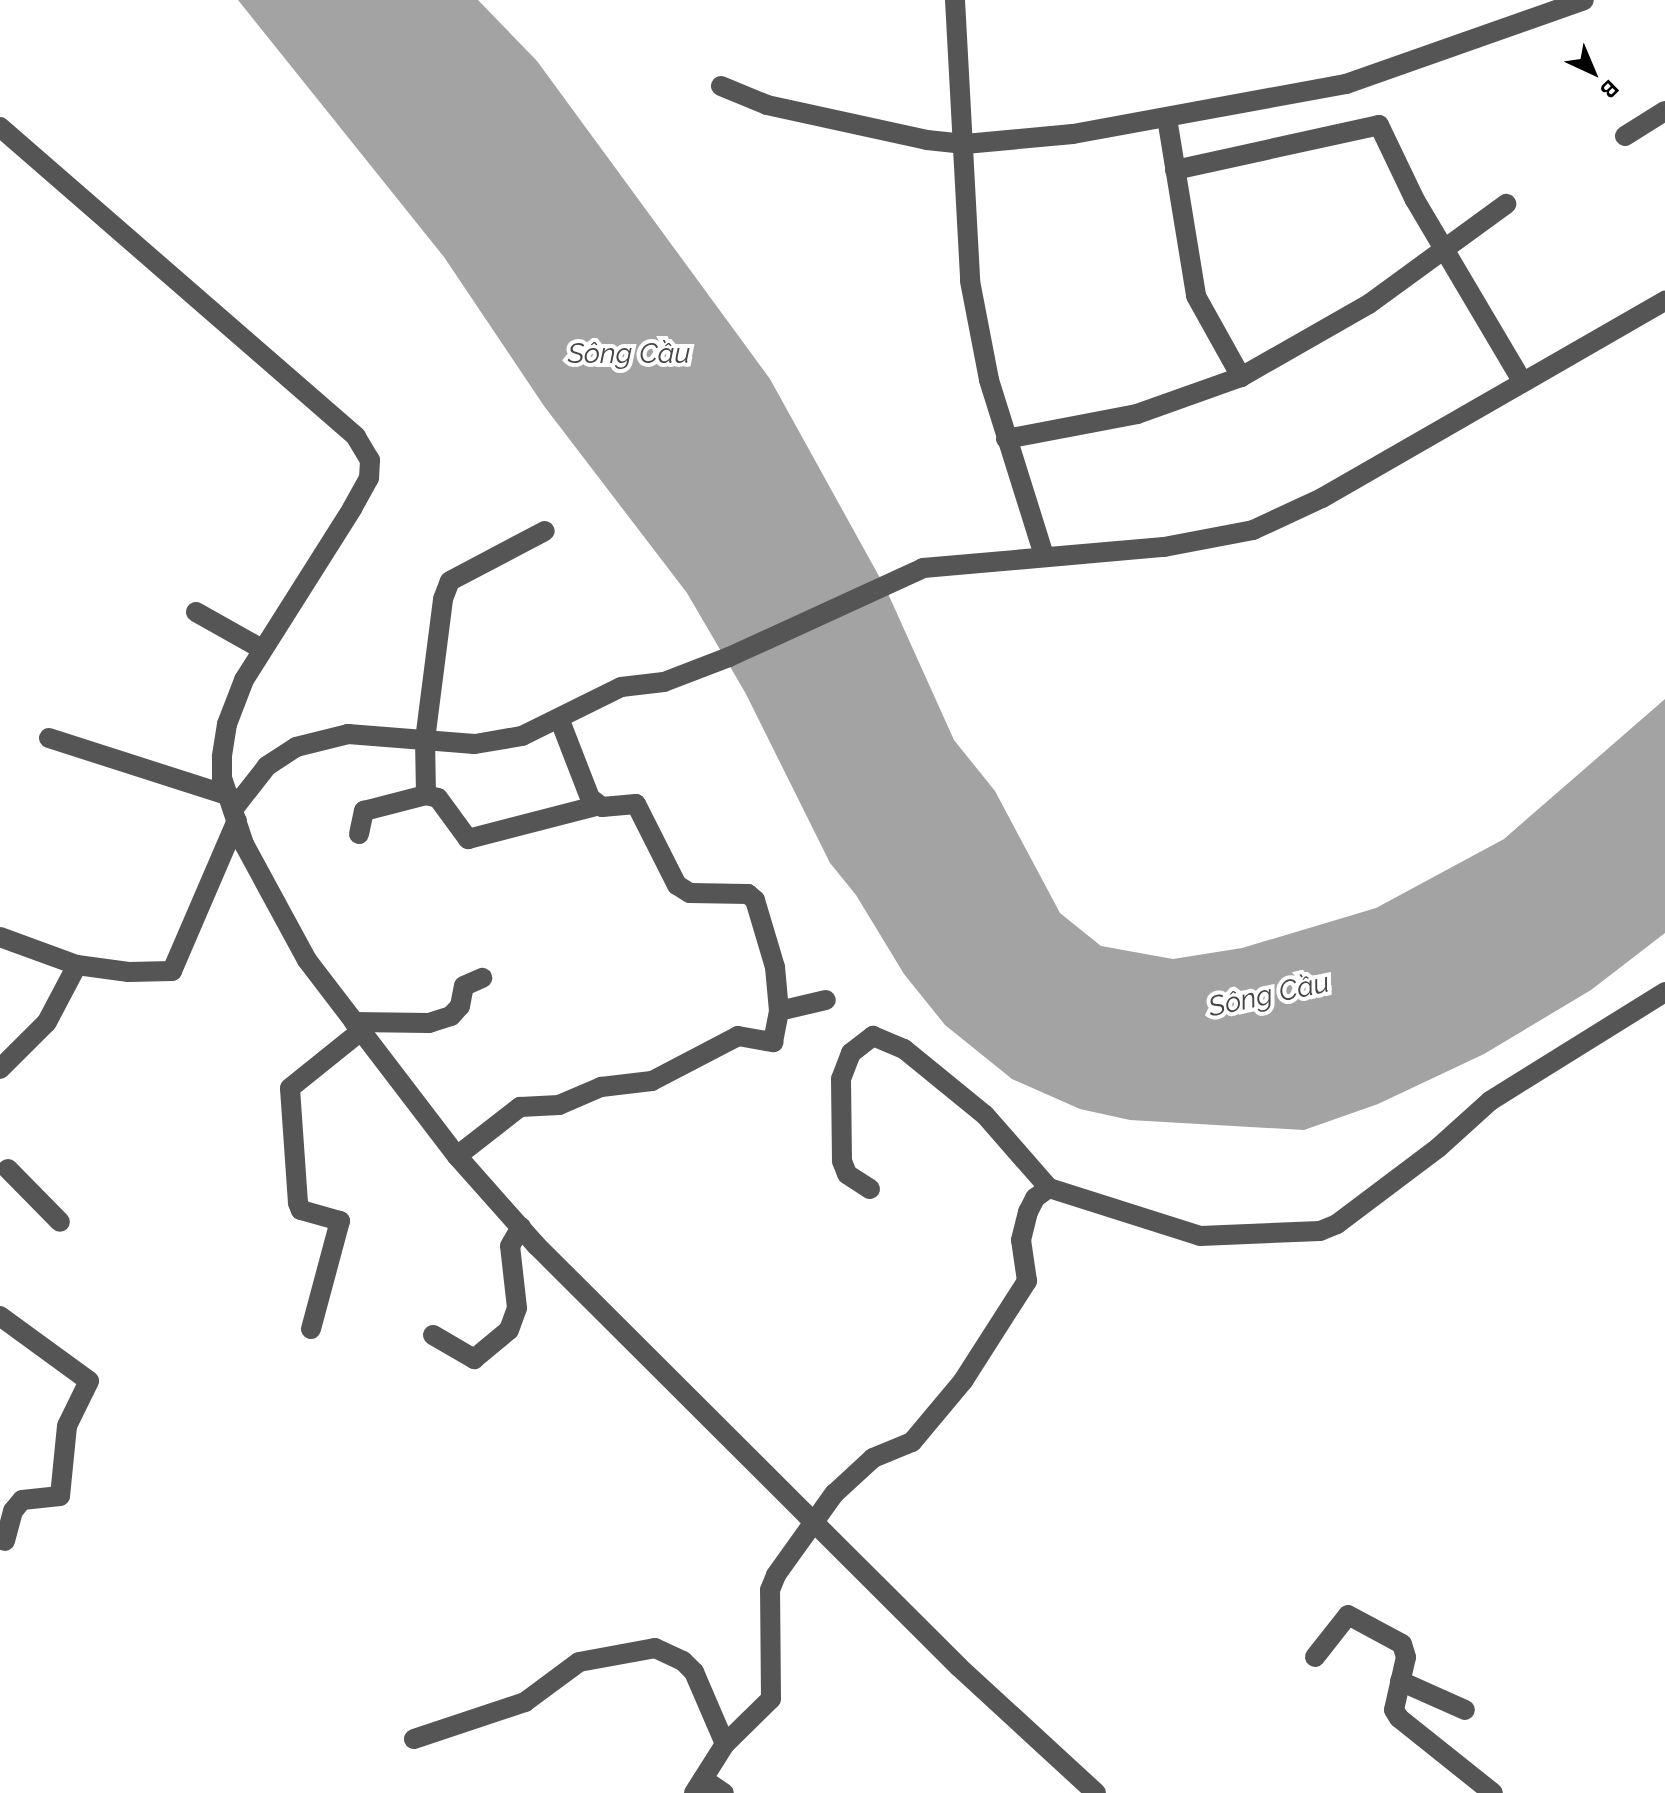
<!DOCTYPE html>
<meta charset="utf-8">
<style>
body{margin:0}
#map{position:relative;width:1665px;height:1793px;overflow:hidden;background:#fff;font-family:Raleway,sans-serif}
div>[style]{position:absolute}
.water>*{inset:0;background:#a3a3a3}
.minor>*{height:20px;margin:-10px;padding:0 10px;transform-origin:10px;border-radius:10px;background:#555}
span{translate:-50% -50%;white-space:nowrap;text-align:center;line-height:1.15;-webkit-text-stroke:8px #fff;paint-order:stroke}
.water-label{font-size:28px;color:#444;font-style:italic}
.north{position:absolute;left:1553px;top:32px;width:80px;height:80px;-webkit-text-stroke:6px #fff;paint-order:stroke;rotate:136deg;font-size:22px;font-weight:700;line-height:32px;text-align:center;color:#000}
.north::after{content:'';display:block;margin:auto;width:28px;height:36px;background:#000;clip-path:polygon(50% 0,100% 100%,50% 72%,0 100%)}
</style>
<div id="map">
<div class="water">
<i style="clip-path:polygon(238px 0,478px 0,537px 61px,770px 379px,885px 587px,954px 740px,995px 791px,1060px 913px,1101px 946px,1173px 959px,1242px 948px,1376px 908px,1504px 839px,1665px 699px,1665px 933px,1591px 990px,1484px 1054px,1378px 1104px,1304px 1130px,1130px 1120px,1080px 1109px,1012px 1079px,945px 1025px,904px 974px,856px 895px,830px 863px,746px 694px,687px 593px,544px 406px,444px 257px)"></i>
</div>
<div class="minor">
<i style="left:955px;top:0;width:281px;rotate:86.9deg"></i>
<i style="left:970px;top:281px;width:101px;rotate:79.1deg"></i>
<i style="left:989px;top:380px;width:183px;rotate:72.6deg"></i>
<i style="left:721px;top:86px;width:50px;rotate:22.4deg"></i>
<i style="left:767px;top:105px;width:164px;rotate:12.3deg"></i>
<i style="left:927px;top:140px;width:38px;rotate:6deg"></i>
<i style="left:965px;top:144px;width:108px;rotate:-5.3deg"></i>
<i style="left:1073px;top:134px;width:278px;rotate:-10.4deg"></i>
<i style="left:1346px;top:84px;width:252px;rotate:-19.4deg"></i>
<i style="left:1167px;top:118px;width:180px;rotate:80.7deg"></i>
<i style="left:1196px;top:296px;width:93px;rotate:60.9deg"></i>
<i style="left:0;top:127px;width:472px;rotate:41deg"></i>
<i style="left:356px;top:437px;width:27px;rotate:59deg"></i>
<i style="left:370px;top:460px;width:18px;rotate:93deg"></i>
<i style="left:369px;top:478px;width:35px;rotate:119deg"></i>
<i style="left:352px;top:509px;width:202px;rotate:122.3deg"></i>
<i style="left:244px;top:680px;width:47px;rotate:111.1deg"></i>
<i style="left:227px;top:724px;width:33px;rotate:99deg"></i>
<i style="left:222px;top:757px;width:21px;rotate:90deg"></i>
<i style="left:222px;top:778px;width:70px;rotate:71.6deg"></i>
<i style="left:244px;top:844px;width:132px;rotate:61.5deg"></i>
<i style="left:307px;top:960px;width:247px;rotate:52.6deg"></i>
<i style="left:457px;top:1156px;width:120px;rotate:48.4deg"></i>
<i style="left:537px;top:1246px;width:596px;rotate:44.93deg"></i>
<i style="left:959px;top:1667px;width:186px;rotate:42.6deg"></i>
<i style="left:1625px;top:136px;width:47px;rotate:-32deg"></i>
<i style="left:1175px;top:170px;width:209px;rotate:-12.4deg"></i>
<i style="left:1379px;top:125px;width:83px;rotate:64.4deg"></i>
<i style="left:1415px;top:200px;width:210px;rotate:59.4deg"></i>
<i style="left:1006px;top:439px;width:133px;rotate:-10.8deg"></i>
<i style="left:1137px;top:414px;width:110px;rotate:-19.6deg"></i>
<i style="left:1241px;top:377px;width:147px;rotate:-29.7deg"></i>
<i style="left:1369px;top:304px;width:170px;rotate:-36.1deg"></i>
<i style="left:196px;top:612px;width:76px;rotate:29.3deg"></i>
<i style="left:559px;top:718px;width:86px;rotate:68.8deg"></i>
<i style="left:590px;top:798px;width:15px;rotate:37deg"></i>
<i style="left:602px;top:807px;width:34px;rotate:-5deg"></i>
<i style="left:636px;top:804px;width:91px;rotate:63.2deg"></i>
<i style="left:677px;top:885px;width:15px;rotate:32deg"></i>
<i style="left:690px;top:893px;width:58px;rotate:1deg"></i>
<i style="left:748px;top:894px;width:9px;rotate:41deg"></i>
<i style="left:755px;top:900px;width:70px;rotate:73.4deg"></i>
<i style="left:775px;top:967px;width:44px;rotate:84.8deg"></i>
<i style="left:49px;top:738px;width:190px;rotate:17.8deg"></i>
<i style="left:426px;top:795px;width:55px;rotate:-91deg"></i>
<i style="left:425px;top:740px;width:142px;rotate:-82.7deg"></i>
<i style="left:443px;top:599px;width:19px;rotate:-69deg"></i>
<i style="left:450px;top:581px;width:107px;rotate:-27.8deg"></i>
<i style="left:235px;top:807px;width:52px;rotate:-52deg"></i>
<i style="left:267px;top:766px;width:35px;rotate:-33deg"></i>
<i style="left:296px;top:747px;width:54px;rotate:-14deg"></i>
<i style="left:348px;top:734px;width:127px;rotate:4.5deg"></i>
<i style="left:475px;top:744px;width:48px;rotate:-9.7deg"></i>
<i style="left:522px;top:736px;width:110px;rotate:-26.3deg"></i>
<i style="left:621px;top:687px;width:43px;rotate:-6.6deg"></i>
<i style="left:664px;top:682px;width:70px;rotate:-21deg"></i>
<i style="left:729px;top:657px;width:213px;rotate:-24.6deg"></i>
<i style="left:923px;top:568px;width:242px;rotate:-5deg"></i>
<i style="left:1164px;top:547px;width:91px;rotate:-10.8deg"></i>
<i style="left:1253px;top:530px;width:76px;rotate:-24.9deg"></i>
<i style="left:1322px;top:498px;width:396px;rotate:-29.9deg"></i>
<i style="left:359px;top:834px;width:24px;rotate:-78deg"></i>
<i style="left:364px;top:811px;width:64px;rotate:-14.5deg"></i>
<i style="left:426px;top:795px;width:12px;rotate:14deg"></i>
<i style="left:438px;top:798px;width:51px;rotate:53.8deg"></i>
<i style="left:468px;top:839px;width:132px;rotate:-14.5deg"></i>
<i style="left:0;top:937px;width:82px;rotate:20deg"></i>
<i style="left:77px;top:965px;width:52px;rotate:7.7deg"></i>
<i style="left:129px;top:972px;width:43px;rotate:-1.3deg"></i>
<i style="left:172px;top:971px;width:164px;rotate:-66.7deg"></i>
<i style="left:354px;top:1022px;width:75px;rotate:0.8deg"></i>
<i style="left:429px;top:1023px;width:23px;rotate:-18deg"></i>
<i style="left:451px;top:1016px;width:13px;rotate:-48deg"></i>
<i style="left:460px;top:1006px;width:20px;rotate:-79deg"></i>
<i style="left:464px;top:986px;width:20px;rotate:-24deg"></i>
<i style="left:0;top:1069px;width:66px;rotate:-45deg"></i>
<i style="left:47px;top:1022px;width:64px;rotate:-62.2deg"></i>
<i style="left:457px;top:1156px;width:80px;rotate:-37.9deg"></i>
<i style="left:520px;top:1107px;width:39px;rotate:-3deg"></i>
<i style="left:559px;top:1105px;width:46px;rotate:-23.2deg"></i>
<i style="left:601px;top:1087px;width:51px;rotate:-6.7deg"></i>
<i style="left:652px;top:1081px;width:97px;rotate:-27.6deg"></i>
<i style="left:738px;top:1036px;width:36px;rotate:10deg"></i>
<i style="left:773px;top:1042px;width:32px;rotate:-79deg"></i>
<i style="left:779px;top:1011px;width:48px;rotate:-13.2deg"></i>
<i style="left:8px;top:1169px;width:74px;rotate:45.5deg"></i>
<i style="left:870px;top:1189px;width:27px;rotate:-147deg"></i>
<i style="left:847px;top:1174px;width:14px;rotate:-111deg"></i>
<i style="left:842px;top:1161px;width:82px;rotate:-90.7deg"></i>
<i style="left:841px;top:1079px;width:28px;rotate:-69deg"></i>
<i style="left:851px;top:1053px;width:28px;rotate:-38deg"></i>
<i style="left:873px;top:1036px;width:34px;rotate:23deg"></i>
<i style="left:904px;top:1049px;width:104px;rotate:39.2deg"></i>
<i style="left:985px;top:1115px;width:97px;rotate:48.8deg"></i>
<i style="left:1049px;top:1188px;width:158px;rotate:17.6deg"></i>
<i style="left:1200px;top:1236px;width:120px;rotate:-2.4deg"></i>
<i style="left:1320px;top:1231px;width:18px;rotate:-22deg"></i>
<i style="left:1337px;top:1224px;width:126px;rotate:-37deg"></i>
<i style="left:1438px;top:1148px;width:70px;rotate:-42.1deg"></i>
<i style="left:1490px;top:1101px;width:206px;rotate:-31.9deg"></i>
<i style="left:0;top:1316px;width:110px;rotate:36.1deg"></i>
<i style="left:89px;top:1381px;width:50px;rotate:116.1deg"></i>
<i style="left:67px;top:1426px;width:70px;rotate:95.7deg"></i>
<i style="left:60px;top:1496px;width:38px;rotate:174deg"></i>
<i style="left:22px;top:1500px;width:14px;rotate:129deg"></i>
<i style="left:13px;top:1511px;width:31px;rotate:105deg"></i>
<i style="left:311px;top:1329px;width:112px;rotate:-75deg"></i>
<i style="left:340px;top:1221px;width:41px;rotate:-164.2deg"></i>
<i style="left:301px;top:1210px;width:8px;rotate:-113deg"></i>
<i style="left:298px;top:1203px;width:115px;rotate:-94deg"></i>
<i style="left:290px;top:1088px;width:91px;rotate:-38.8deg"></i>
<i style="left:433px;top:1335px;width:48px;rotate:30.3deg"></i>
<i style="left:474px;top:1359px;width:45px;rotate:-39.6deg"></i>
<i style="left:509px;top:1330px;width:23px;rotate:-70deg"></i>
<i style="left:517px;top:1308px;width:62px;rotate:-96.4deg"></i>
<i style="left:510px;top:1246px;width:22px;rotate:-60deg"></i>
<i style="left:1315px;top:1657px;width:53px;rotate:-51.8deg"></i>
<i style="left:1348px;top:1615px;width:61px;rotate:28.2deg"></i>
<i style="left:1402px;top:1644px;width:14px;rotate:73deg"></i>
<i style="left:1406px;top:1657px;width:54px;rotate:102.8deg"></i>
<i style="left:1394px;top:1710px;width:9px;rotate:58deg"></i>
<i style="left:1399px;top:1718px;width:120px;rotate:38.6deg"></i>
<i style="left:1400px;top:1681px;width:71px;rotate:24deg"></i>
<i style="left:414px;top:1739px;width:117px;rotate:-18.4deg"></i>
<i style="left:525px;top:1702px;width:67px;rotate:-36.5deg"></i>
<i style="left:579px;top:1662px;width:77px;rotate:-10.4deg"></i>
<i style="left:655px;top:1648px;width:31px;rotate:25deg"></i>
<i style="left:683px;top:1661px;width:16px;rotate:45deg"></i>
<i style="left:694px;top:1672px;width:78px;rotate:66.7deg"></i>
<i style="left:703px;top:1779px;width:25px;rotate:34deg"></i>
<i style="left:694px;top:1793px;width:58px;rotate:-57.7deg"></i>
<i style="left:725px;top:1744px;width:64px;rotate:-44.4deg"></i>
<i style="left:771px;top:1699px;width:109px;rotate:-90.5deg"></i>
<i style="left:770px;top:1590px;width:16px;rotate:-68deg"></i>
<i style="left:776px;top:1575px;width:100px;rotate:-54.4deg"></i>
<i style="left:834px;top:1494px;width:53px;rotate:-42.7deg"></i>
<i style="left:873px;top:1458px;width:42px;rotate:-22.3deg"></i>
<i style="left:912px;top:1442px;width:80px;rotate:-50.1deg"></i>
<i style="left:963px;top:1381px;width:119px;rotate:-57.4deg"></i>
<i style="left:1027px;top:1281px;width:41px;rotate:-98.3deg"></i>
<i style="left:1021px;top:1240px;width:29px;rotate:-76deg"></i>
<i style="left:1028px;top:1212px;width:16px;rotate:-63deg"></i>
<i style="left:1035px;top:1198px;width:17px;rotate:-36deg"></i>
</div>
<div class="water-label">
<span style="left:629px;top:354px">Sông Cầu</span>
<span style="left:1269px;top:995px;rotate:-12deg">Sông Cầu</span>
</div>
<div class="north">B</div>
</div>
